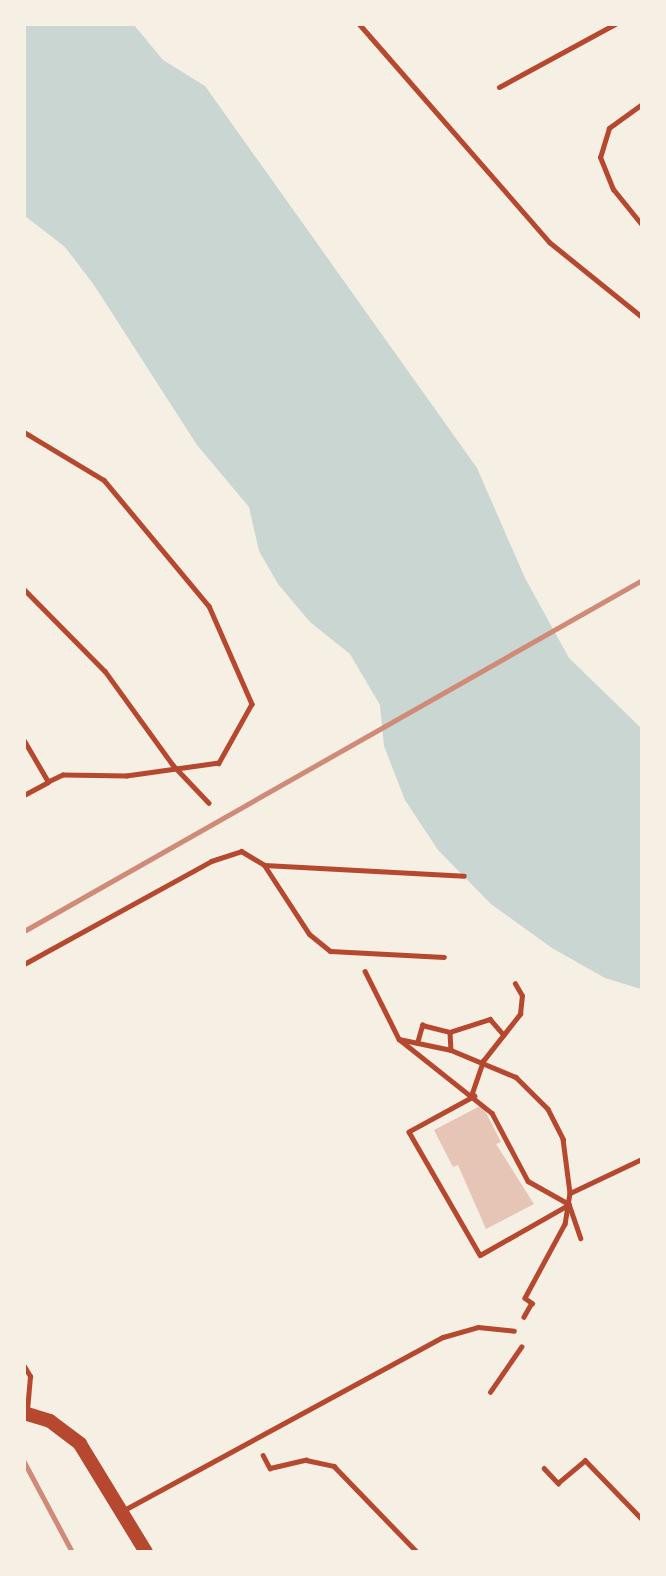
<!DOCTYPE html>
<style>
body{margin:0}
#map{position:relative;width:666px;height:1576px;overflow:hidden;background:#f6efe4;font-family:"Space Grotesk",sans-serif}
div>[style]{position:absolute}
.water>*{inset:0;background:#c9d6d2}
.building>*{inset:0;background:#e6c5b7}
.path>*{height:4.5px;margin:-2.25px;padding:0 2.25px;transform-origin:2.25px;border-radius:2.25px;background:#b5482f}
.service>*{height:5px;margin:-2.5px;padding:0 2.5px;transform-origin:2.5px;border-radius:2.5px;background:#b5482f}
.secondary>*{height:14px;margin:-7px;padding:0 7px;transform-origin:7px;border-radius:7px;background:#b5482f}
.rail>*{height:5px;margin:-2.5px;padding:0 2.5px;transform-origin:2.5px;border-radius:2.5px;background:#cf8b77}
span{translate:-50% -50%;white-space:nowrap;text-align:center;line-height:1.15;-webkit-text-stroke:6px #f6efe4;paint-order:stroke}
.frame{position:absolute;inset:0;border:26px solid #f6efe4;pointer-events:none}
</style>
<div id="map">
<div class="water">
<i style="clip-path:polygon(24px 25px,134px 25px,163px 60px,205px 86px,477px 468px,525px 578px,569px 658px,641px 728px,641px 989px,605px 978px,552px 948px,491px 904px,438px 850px,405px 800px,384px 746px,380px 705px,350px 654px,310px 622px,278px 584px,259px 551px,249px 507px,197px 445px,94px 285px,65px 247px,25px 216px)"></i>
</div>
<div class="building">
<i style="clip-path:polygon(482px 1105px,501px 1142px,496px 1144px,534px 1204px,486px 1229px,458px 1165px,453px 1167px,434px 1130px)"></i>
</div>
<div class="path">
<i style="left:24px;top:432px;width:93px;rotate:31deg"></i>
<i style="left:104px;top:480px;width:164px;rotate:50.2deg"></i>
<i style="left:209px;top:606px;width:107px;rotate:66.3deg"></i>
<i style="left:252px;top:704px;width:68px;rotate:119.2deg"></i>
<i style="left:219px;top:763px;width:93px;rotate:172deg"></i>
<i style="left:127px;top:776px;width:64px;rotate:-179.1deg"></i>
<i style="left:63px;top:775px;width:17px;rotate:155deg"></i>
<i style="left:48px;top:782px;width:48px;rotate:-120.3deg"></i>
<i style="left:24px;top:589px;width:115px;rotate:45.4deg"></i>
<i style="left:105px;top:671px;width:116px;rotate:54.1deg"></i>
<i style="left:173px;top:765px;width:52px;rotate:46.5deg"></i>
<i style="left:24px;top:795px;width:27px;rotate:-28deg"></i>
<i style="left:365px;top:971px;width:76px;rotate:63.4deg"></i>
<i style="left:399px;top:1039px;width:119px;rotate:38.5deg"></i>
<i style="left:492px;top:1113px;width:77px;rotate:62.1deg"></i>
<i style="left:528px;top:1181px;width:47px;rotate:29.3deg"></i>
<i style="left:569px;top:1204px;width:36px;rotate:71deg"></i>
<i style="left:450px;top:1032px;width:42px;rotate:-18deg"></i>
<i style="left:490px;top:1019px;width:21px;rotate:49deg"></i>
<i style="left:399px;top:1039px;width:53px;rotate:11.9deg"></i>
<i style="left:451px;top:1050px;width:70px;rotate:22.6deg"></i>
<i style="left:516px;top:1077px;width:45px;rotate:45deg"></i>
<i style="left:548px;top:1109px;width:34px;rotate:63deg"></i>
<i style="left:563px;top:1139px;width:54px;rotate:82.6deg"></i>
<i style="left:570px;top:1193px;width:31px;rotate:99deg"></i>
<i style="left:565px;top:1224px;width:84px;rotate:118.4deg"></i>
<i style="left:525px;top:1298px;width:9px;rotate:36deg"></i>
<i style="left:532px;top:1303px;width:16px;rotate:120deg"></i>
<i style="left:417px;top:1043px;width:19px;rotate:-74deg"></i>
<i style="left:422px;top:1025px;width:29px;rotate:14deg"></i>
<i style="left:450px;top:1032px;width:18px;rotate:87deg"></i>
<i style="left:472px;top:1093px;width:34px;rotate:-71deg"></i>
<i style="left:483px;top:1061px;width:60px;rotate:-51.8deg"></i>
<i style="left:520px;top:1014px;width:18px;rotate:-84deg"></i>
<i style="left:522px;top:996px;width:14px;rotate:-120deg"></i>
<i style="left:475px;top:1096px;width:75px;rotate:151.4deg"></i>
<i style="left:409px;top:1132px;width:142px;rotate:60deg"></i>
<i style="left:480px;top:1255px;width:101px;rotate:-29.6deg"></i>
<i style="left:570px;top:1193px;width:80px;rotate:-25.3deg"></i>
<i style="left:490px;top:1392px;width:55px;rotate:-55.4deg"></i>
<i style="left:263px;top:1455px;width:15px;rotate:62deg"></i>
<i style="left:270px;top:1468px;width:37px;rotate:-13deg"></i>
<i style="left:306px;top:1460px;width:29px;rotate:12deg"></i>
<i style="left:334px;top:1466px;width:120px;rotate:46deg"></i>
<i style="left:544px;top:1468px;width:21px;rotate:47deg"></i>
<i style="left:558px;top:1483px;width:35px;rotate:-40deg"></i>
<i style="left:585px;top:1460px;width:82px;rotate:46deg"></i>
</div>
<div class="service">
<i style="left:359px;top:24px;width:289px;rotate:48.9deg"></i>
<i style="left:549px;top:242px;width:119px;rotate:38.9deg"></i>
<i style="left:499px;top:87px;width:132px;rotate:-28.5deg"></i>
<i style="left:642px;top:104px;width:41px;rotate:144deg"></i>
<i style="left:609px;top:128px;width:30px;rotate:107deg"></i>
<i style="left:600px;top:157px;width:35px;rotate:68deg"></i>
<i style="left:613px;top:189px;width:46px;rotate:51.1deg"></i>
<i style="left:264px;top:865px;width:200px;rotate:3.1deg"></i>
<i style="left:24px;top:964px;width:213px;rotate:-28.8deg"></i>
<i style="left:211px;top:861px;width:32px;rotate:-18deg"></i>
<i style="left:241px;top:851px;width:27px;rotate:31deg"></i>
<i style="left:264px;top:865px;width:82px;rotate:56.9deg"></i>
<i style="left:309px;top:934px;width:27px;rotate:39deg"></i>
<i style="left:330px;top:951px;width:114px;rotate:3deg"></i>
<i style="left:24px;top:1366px;width:12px;rotate:59deg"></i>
<i style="left:30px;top:1376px;width:37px;rotate:95deg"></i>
<i style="left:124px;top:1510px;width:363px;rotate:-28.5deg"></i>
<i style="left:443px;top:1337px;width:36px;rotate:-16deg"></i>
<i style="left:478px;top:1327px;width:36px;rotate:6deg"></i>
</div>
<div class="secondary">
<i style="left:24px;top:1413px;width:27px;rotate:17deg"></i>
<i style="left:50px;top:1421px;width:38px;rotate:37deg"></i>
<i style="left:80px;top:1444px;width:127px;rotate:58.6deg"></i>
</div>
<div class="rail">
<i style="left:24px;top:931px;width:711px;rotate:-29.59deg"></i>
<i style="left:24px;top:1462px;width:102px;rotate:61.9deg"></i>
</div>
<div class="frame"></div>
</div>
